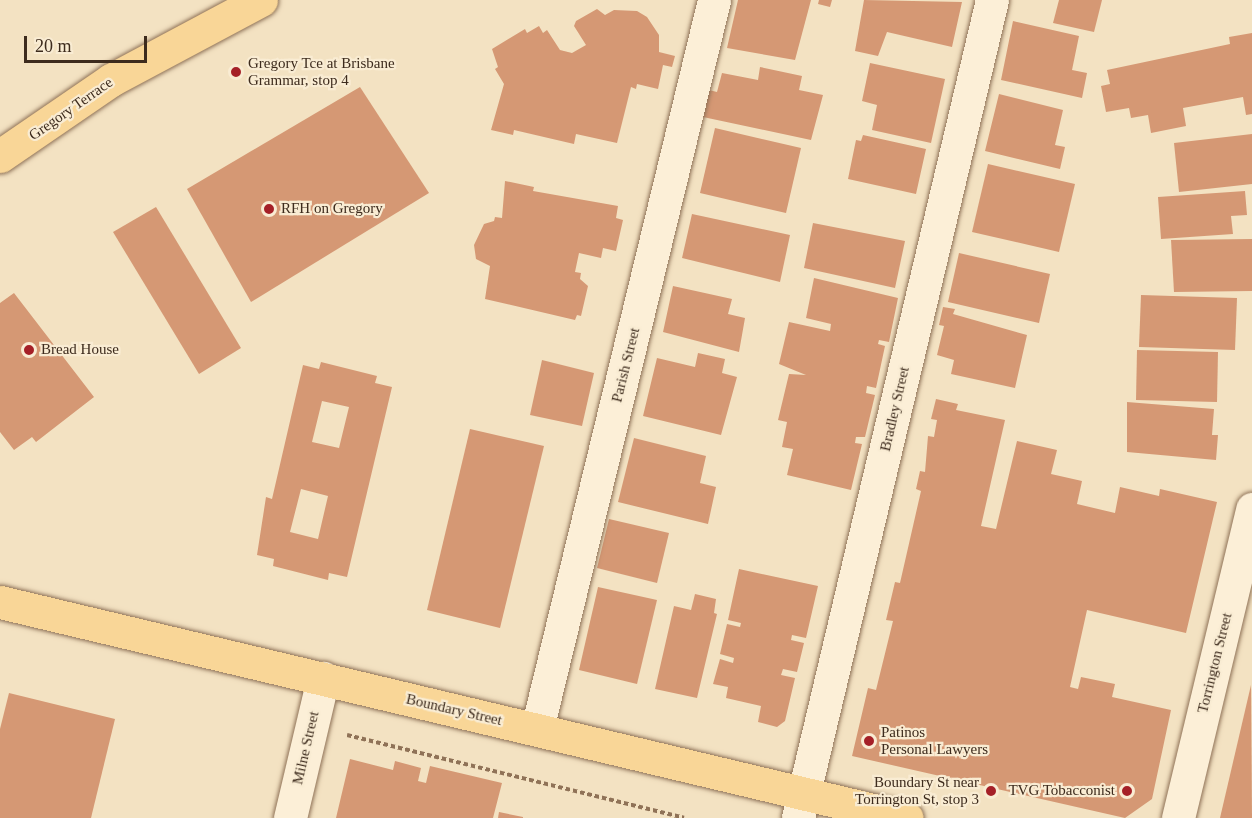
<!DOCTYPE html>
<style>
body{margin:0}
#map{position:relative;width:1252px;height:818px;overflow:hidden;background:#f3e2c2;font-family:"Times New Roman",serif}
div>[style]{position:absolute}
.building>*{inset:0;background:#d59874}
.path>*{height:4px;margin-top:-2px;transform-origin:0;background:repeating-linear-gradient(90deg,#8f7257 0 4.5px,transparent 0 7.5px)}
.roads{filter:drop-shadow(0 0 2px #8f7257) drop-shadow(0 0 2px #8f7257)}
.minor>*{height:33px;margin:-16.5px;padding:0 16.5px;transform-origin:16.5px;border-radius:16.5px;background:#fcefd7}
.major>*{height:33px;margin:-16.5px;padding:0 16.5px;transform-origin:16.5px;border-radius:16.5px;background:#f9d697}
.dots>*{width:16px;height:16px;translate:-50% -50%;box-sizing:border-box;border:3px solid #f9ecd3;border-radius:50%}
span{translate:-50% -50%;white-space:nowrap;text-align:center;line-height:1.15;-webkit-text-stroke:4.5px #f9ecd3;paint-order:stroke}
.poi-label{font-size:15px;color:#3d2b1d}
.left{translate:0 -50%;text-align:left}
.right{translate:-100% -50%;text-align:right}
.street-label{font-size:15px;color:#3d2b1d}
.scale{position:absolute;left:24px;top:36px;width:123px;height:27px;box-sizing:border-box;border:3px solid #3d2b1d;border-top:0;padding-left:8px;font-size:18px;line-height:21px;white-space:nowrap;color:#3d2b1d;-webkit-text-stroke:4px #f9ecd3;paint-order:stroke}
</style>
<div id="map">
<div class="building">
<i style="clip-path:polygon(738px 0,811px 0,795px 60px,727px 48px)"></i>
<i style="clip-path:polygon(819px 0,832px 0,830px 7px,818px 4px)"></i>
<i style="clip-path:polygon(864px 0,962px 2px,952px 47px,887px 32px,878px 56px,855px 51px)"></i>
<i style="clip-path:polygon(1059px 0,1102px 0,1094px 32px,1053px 23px)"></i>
<i style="clip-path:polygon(597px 9px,605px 15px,614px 10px,637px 11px,647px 17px,659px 35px,659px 52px,675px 56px,672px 67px,663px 65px,658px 89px,637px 84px,636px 89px,631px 87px,617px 143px,576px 134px,574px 144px,514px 130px,513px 135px,491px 130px,504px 84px,495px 69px,498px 67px,492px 49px,525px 29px,527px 33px,539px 26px,543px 33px,547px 30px,560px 50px,572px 53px,586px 45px,574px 26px,576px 21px)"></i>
<i style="clip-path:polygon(1013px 21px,1079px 36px,1072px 70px,1087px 73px,1082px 98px,1001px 80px)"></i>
<i style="clip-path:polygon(1252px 33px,1252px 114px,1246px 115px,1243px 97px,1183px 108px,1186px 126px,1151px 133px,1148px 115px,1131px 118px,1129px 108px,1106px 112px,1101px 86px,1110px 84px,1107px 70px,1230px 44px,1229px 37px)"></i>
<i style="clip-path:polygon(870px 63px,945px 79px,931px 143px,872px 130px,877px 105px,862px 101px)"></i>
<i style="clip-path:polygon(760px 67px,802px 76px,799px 90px,823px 95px,811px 140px,703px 117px,709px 90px,717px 92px,722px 73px,758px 80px)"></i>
<i style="clip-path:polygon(360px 87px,429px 193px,251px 302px,187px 189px)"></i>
<i style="clip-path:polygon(999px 94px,1063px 110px,1055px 145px,1065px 147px,1060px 169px,985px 151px)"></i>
<i style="clip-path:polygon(715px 128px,801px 148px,786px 213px,700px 193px)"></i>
<i style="clip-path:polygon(1252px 134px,1252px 184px,1179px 192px,1174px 143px)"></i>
<i style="clip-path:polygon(863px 135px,926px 149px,916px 194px,848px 179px,856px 140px,861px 141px)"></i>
<i style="clip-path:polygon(988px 164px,1075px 184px,1059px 252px,972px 232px)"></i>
<i style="clip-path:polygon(505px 181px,534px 187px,533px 191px,618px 206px,616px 218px,623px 220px,616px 251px,603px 248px,601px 258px,579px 253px,575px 272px,581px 273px,580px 279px,588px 286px,581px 316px,577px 315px,575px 320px,485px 299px,490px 266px,476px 259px,474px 245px,484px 224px,494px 221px,495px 217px,502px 218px)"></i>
<i style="clip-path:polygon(1245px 191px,1247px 215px,1231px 216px,1233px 234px,1161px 239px,1158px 197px)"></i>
<i style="clip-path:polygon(156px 207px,241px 348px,199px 374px,113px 232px)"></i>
<i style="clip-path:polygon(692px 214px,790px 235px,780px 282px,682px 258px)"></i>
<i style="clip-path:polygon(813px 223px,905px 241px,895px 288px,804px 268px)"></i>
<i style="clip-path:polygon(1252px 239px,1252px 291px,1174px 292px,1171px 240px)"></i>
<i style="clip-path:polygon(959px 253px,1050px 274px,1039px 323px,948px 302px)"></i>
<i style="clip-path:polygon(814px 278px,898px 298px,889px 342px,879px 340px,878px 344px,885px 346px,876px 388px,867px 386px,866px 393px,875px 395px,865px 437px,856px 437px,855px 443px,862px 444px,851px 490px,787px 475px,793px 449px,782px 447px,787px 422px,778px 420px,789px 374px,806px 375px,779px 364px,789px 322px,830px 331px,831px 324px,806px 318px)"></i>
<i style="clip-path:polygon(673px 286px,732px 299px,728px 314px,745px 318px,739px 352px,663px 332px)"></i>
<i style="clip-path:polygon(14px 293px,94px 397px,36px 442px,32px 437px,14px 450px,0 432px,0 303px)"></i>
<i style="clip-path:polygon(1141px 295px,1237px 298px,1235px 350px,1139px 347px)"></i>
<i style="clip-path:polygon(943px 307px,955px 309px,953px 314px,1027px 335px,1015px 388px,951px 374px,954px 360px,937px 355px,944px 326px,939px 325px)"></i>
<i style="clip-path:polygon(1137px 350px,1218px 352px,1217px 402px,1136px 400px)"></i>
<i style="clip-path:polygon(698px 353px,725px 359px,722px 373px,737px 377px,721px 435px,643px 416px,657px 358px,695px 367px)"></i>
<i style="clip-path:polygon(542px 360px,594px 373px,582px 426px,530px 415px)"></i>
<i style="clip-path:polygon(evenodd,321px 362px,377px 376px,375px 383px,392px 387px,347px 577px,329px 573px,328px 580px,273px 566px,274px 559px,257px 555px,266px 497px,272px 499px,303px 365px,319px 369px,321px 362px,322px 401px,349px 407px,339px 448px,312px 442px,322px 401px,321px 362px,301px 489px,328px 496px,318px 539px,290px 532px,301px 489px)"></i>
<i style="clip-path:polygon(936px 399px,958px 404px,956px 410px,1005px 420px,981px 526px,996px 529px,1017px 441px,1057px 450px,1051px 474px,1082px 481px,1077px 504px,1115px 513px,1120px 487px,1159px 496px,1160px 489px,1217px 502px,1186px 633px,1087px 610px,1070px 687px,1078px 689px,1081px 677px,1115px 684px,1112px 697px,1171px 710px,1152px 799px,1125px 818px,852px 756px,868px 688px,876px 690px,893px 621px,886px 620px,895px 582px,900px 583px,921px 491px,916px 489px,920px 471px,925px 472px,928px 436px,934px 437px,937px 420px,931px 419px)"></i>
<i style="clip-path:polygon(1127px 402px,1214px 409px,1212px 435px,1218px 435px,1216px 460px,1127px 452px)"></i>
<i style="clip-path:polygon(470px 429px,544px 446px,500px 628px,427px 610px)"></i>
<i style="clip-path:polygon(634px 438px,706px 456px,700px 483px,716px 487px,708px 524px,618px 502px)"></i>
<i style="clip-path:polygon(609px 519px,669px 533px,657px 583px,597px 568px)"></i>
<i style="clip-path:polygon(739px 569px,818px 586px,806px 638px,792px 635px,791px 640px,804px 643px,797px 672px,783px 669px,781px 675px,795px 678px,785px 721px,777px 727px,758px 722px,761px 706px,726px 698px,728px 687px,713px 684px,720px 659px,733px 663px,734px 658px,720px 654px,727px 624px,740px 627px,741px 623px,728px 620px)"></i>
<i style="clip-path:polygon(598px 587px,657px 600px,637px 684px,579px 670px)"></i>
<i style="clip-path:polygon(695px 594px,716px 599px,714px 613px,717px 614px,697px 698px,655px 689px,674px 606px,691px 610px)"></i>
<i style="clip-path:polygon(1251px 685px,1252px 818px,1220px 818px)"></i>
<i style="clip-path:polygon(9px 693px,115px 719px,91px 818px,0 818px,0 729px)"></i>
<i style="clip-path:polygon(350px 759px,393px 770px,395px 761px,421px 768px,418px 781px,426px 783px,430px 766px,502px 783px,493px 818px,336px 818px)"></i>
<i style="clip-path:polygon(499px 812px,523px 817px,523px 818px,498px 818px)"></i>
</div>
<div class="path">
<i style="left:347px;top:735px;width:347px;rotate:13.8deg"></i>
</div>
<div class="roads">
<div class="minor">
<i style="left:537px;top:729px;width:750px;rotate:-76.35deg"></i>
<i style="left:290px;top:818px;width:144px;rotate:-76.7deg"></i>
<i style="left:798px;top:818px;width:841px;rotate:-76.66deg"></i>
<i style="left:1178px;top:818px;width:318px;rotate:-76.5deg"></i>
</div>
<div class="major">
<i style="left:0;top:156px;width:135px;rotate:-34.4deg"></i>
<i style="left:111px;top:80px;width:170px;rotate:-28.1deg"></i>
<i style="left:0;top:602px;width:932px;rotate:13.4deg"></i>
</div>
</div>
<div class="dots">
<i style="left:236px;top:72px;background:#a52027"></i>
<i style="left:269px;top:209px;background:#a52027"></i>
<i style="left:29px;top:350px;background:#a52027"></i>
<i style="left:869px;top:741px;background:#a52027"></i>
<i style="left:991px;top:791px;background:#a52027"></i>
<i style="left:1127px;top:791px;background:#a52027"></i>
</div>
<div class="poi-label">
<span class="left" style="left:248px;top:72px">Gregory Tce at Brisbane<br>Grammar, stop 4</span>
<span class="left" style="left:281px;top:209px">RFH on Gregory</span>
<span class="left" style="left:41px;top:350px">Bread House</span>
<span class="left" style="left:881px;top:741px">Patinos<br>Personal Lawyers</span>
<span class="right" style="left:979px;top:791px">Boundary St near<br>Torrington St, stop 3</span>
<span class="right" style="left:1115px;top:791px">TVG Tobacconist</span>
</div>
<div class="street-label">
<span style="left:71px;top:109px;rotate:-35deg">Gregory Terrace</span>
<span style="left:626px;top:365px;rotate:-76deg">Parish Street</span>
<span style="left:895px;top:409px;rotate:-77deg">Bradley Street</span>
<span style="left:1215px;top:663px;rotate:-76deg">Torrington Street</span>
<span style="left:454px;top:710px;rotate:13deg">Boundary Street</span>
<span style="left:306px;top:748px;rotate:-77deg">Milne Street</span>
</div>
<div class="scale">20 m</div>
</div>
